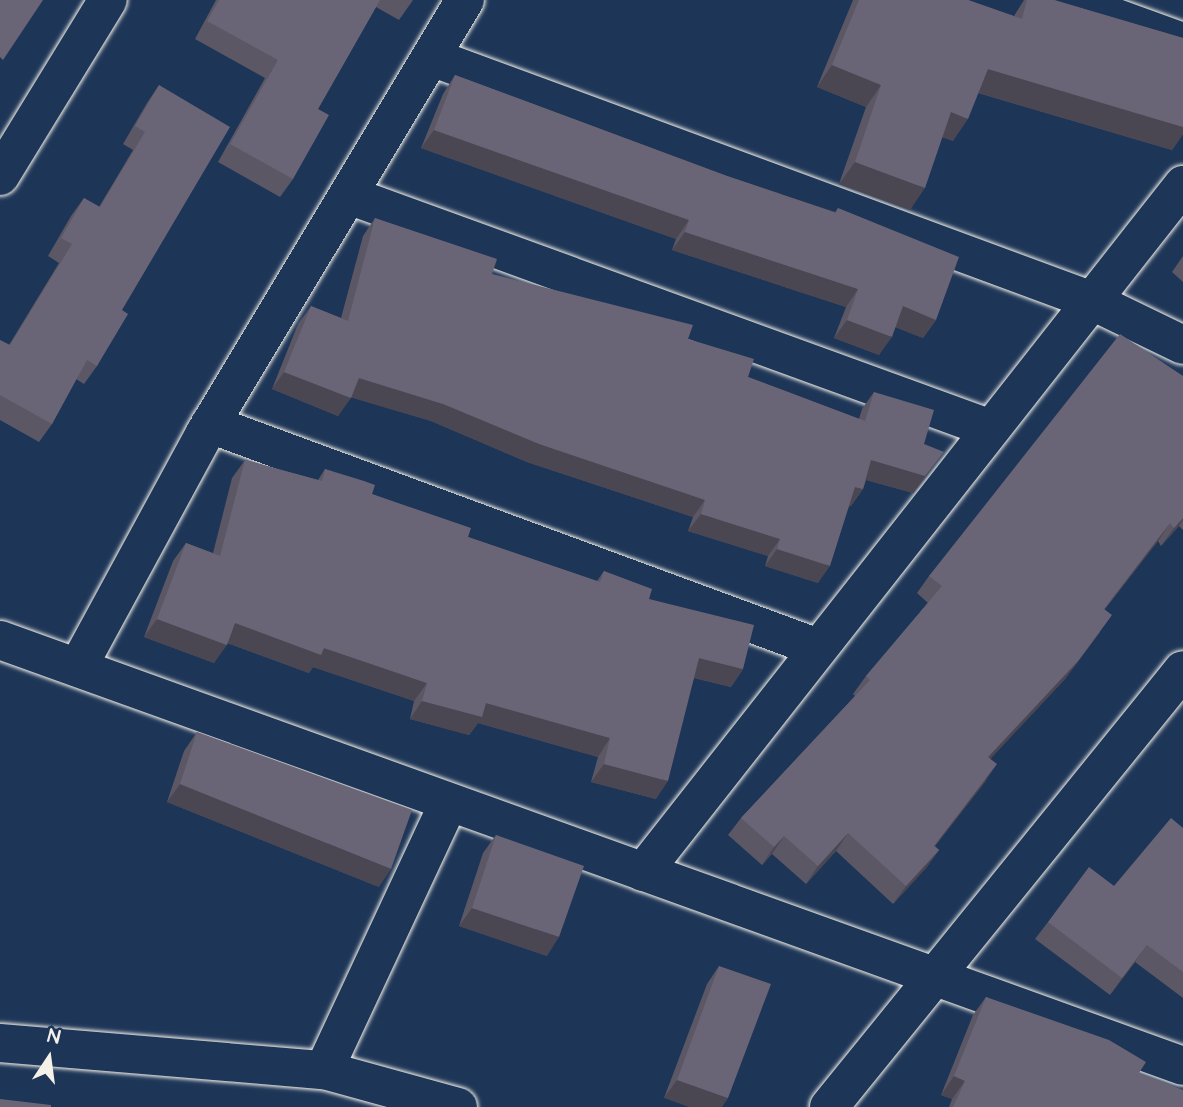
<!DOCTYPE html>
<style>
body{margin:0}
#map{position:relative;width:1183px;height:1107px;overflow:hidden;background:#1d3557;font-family:"Architects Daughter",sans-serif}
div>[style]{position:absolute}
.roads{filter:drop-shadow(0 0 2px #f4f1e8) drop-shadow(0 0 2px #f4f1e8)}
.street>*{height:38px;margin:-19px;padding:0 19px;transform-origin:19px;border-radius:19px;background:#1d3557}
.secondary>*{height:38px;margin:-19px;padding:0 19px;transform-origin:19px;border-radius:19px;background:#1d3557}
.wall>*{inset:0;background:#5b5765}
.shaded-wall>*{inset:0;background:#4a4753}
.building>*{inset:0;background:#6a6576}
span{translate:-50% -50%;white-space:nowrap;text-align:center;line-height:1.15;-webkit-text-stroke:7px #1d3557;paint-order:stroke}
.north{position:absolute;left:14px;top:1023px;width:70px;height:70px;-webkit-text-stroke:5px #1d3557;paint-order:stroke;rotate:13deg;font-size:19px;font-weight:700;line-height:28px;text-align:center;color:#f4f1e8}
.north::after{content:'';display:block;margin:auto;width:24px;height:32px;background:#f4f1e8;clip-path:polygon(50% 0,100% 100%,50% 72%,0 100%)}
</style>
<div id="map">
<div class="roads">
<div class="street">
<i style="left:1067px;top:0;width:123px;rotate:19.9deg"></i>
<i style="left:431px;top:57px;width:702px;rotate:20.24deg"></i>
<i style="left:1090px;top:300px;width:103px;rotate:25.8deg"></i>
<i style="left:348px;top:195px;width:681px;rotate:20deg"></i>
<i style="left:210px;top:424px;width:648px;rotate:20.22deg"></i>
<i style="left:0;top:640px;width:1257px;rotate:19.8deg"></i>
<i style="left:79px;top:665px;width:264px;rotate:-61.5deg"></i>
<i style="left:205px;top:433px;width:505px;rotate:-59.02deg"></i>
<i style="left:643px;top:872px;width:874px;rotate:-51.83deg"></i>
<i style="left:324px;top:1070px;width:293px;rotate:-65deg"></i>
</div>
<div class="secondary">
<i style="left:0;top:176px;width:206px;rotate:-58.5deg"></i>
<i style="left:0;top:1043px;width:325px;rotate:4.8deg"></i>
<i style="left:324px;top:1070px;width:139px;rotate:15.4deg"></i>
<i style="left:829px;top:1107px;width:562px;rotate:-50.99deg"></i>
</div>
</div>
<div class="wall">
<i style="clip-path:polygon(216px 0,413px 0,399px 20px,376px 7px,318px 109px,293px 179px,280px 197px,218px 162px,265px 78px,195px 39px)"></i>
<i style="clip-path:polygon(853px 0,968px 0,1014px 16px,1024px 0,1054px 0,1183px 38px,1183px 134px,1172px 150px,978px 93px,953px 141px,942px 137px,910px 210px,839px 184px,866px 107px,817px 87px)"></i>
<i style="clip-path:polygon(455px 75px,727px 176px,835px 212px,838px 208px,936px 320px,923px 338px,895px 327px,879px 355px,834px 338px,846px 307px,672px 250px,676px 239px,421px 148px,443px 94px)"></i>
<i style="clip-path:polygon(159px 85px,122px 310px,97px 366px,84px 384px,76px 379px,52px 424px,39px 442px,0 420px,0 340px,9px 345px,59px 263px,48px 256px,71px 216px,84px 198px,99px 207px,133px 150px,123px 144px,147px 103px)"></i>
<i style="clip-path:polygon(375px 218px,492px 274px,688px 339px,748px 377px,859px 419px,862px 409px,874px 392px,924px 444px,932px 469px,913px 493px,866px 480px,863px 489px,851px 506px,849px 506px,818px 583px,765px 566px,768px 556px,688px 531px,693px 517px,527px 462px,431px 421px,351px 397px,338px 416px,272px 389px,298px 324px,311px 306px,341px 318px,363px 236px)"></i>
<i style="clip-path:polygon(1183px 256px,1183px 282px,1172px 272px)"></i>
<i style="clip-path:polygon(1183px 376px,1183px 530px,1179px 526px,1161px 546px,1158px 541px,1105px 609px,1100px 632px,1065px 679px,990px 759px,985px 782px,935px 846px,939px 850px,926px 868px,893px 904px,836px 851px,806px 884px,772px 854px,762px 865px,728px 835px,741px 818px,855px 696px,853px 694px,866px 676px,928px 603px,917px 593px,929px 576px)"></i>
<i style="clip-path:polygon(245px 460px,318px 480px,325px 469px,372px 494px,468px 537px,597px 581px,604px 571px,649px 599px,743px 669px,731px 687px,694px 678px,656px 799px,591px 782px,598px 757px,478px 723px,469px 735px,410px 719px,414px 701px,313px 667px,309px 673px,227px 643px,214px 663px,144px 637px,173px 561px,186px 543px,213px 553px,232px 478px)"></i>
<i style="clip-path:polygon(197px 732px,379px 887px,167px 802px,184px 751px)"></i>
<i style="clip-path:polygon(1183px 828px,1183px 998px,1135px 962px,1110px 995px,1035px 939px,1048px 922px,1114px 886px)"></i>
<i style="clip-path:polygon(496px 835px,547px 956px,459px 926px,483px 853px)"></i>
<i style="clip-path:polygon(719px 966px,728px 1098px,664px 1098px,707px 984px)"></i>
<i style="clip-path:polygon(986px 997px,1139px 1073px,1183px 1107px,949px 1107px,952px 1099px,941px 1095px,973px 1015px)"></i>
</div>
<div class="shaded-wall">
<i style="clip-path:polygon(832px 65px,881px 85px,866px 107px,817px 87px)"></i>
<i style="clip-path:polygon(988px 69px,1183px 127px,1183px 134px,1172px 150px,972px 91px)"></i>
<i style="clip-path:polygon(951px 112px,968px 119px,953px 141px,935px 134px)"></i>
<i style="clip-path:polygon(434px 130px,689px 220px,676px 239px,421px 148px)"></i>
<i style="clip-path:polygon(855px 162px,925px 188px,910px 210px,839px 184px)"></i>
<i style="clip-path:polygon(685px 232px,858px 289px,846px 307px,672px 250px)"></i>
<i style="clip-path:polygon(903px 306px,936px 320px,923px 338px,890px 325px)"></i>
<i style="clip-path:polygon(847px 320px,892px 337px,879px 355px,834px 338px)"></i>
<i style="clip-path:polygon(284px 372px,351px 398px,338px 416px,272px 389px)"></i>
<i style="clip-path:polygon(359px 378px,443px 404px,705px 500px,693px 517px,527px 462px,431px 421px,346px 396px)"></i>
<i style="clip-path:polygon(944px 452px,913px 493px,859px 478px,871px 460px)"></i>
<i style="clip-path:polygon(855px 487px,863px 489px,851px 506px,843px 504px)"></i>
<i style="clip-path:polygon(701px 514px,780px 539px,768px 556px,688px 531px)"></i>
<i style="clip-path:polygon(1183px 518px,1183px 520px,1179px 526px,1161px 546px,1174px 528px)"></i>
<i style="clip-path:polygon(1170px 523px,1158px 541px,1091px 626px,1104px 609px)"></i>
<i style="clip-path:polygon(777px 549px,830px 566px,818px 583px,765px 566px)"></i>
<i style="clip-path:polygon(1112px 615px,1065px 679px,975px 775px,988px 757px)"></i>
<i style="clip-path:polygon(157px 619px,227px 645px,214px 663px,144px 637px)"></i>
<i style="clip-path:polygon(235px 623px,324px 648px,427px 683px,414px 701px,313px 667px,309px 673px,222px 641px)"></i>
<i style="clip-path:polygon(699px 658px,743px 669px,731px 687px,687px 676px)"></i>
<i style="clip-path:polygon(422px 701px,486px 703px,610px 738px,598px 757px,478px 723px,469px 735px,410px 719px)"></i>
<i style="clip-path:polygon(604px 764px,668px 781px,656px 799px,591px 782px)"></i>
<i style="clip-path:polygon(997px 764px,985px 782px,922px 863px,934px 846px)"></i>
<i style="clip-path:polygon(180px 784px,391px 869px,379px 887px,167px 802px)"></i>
<i style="clip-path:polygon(848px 833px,836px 851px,806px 884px,818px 866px)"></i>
<i style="clip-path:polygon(784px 836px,772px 854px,762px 865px,774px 847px)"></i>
<i style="clip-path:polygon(939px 850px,926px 868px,893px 904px,906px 886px)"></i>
<i style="clip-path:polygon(472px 908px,559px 937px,547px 956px,459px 926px)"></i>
<i style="clip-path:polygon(1147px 945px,1135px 962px,1110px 995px,1122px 978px)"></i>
<i style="clip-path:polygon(954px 1076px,965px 1081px,952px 1099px,941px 1095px)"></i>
<i style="clip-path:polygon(677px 1080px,728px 1098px,722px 1107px,689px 1107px,664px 1098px)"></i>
</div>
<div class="building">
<i style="clip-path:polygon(0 0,43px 0,3px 60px,0 57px)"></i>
<i style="clip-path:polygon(219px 0,380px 0,318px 109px,329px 115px,293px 179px,230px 144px,278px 60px,207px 21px)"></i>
<i style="clip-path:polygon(859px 0,968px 0,1022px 19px,1027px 0,1054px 0,1183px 38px,1183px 127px,988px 69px,968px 119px,951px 112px,925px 188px,855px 162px,881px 85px,832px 65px)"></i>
<i style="clip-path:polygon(455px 75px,727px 176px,836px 213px,838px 208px,959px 257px,936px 320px,903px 306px,892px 337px,847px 320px,858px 289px,685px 232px,689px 220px,434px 130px)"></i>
<i style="clip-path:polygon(159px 85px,230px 127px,122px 310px,128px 314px,97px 366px,87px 360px,52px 424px,0 395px,0 340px,10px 345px,72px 244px,61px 238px,84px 198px,100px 207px,145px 132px,135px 126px)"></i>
<i style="clip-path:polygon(375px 218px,497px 259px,492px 274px,693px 325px,688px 339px,754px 359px,748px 377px,865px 421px,874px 392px,934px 410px,924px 444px,944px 452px,925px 476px,871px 460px,863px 489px,855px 487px,830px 566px,777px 549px,780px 539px,701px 514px,705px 500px,539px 444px,443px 404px,359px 378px,351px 398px,284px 372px,311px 306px,348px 321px)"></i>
<i style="clip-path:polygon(1120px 334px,1183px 376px,1183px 518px,1174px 528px,1170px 523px,1104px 609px,1112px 615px,1078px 661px,988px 757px,997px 764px,934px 846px,939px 850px,906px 886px,848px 833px,818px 866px,784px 836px,774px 847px,741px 818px,870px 680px,866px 676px,942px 586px,929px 576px)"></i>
<i style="clip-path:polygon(245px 460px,322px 481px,325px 469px,364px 481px,375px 485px,372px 494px,471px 528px,468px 537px,600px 582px,604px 571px,652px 589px,649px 599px,754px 625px,743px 669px,699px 658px,668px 781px,604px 764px,610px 738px,486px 703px,482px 717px,422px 701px,427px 683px,324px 648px,321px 655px,235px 623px,227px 645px,157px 619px,186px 543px,220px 556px)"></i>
<i style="clip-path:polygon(197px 732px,412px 810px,391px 869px,180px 784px)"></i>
<i style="clip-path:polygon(1171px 818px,1183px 828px,1183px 972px,1147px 945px,1122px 978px,1048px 922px,1089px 867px,1114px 886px)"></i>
<i style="clip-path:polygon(496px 835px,584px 866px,559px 937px,472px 908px)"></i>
<i style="clip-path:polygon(719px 966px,771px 984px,728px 1098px,677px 1080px)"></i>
<i style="clip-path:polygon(986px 997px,1109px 1040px,1146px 1062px,1139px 1073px,1183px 1090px,1183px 1107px,953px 1107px,965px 1081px,954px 1076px)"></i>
<i style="clip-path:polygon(0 1099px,51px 1105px,51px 1107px,0 1107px)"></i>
</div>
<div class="north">N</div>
</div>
